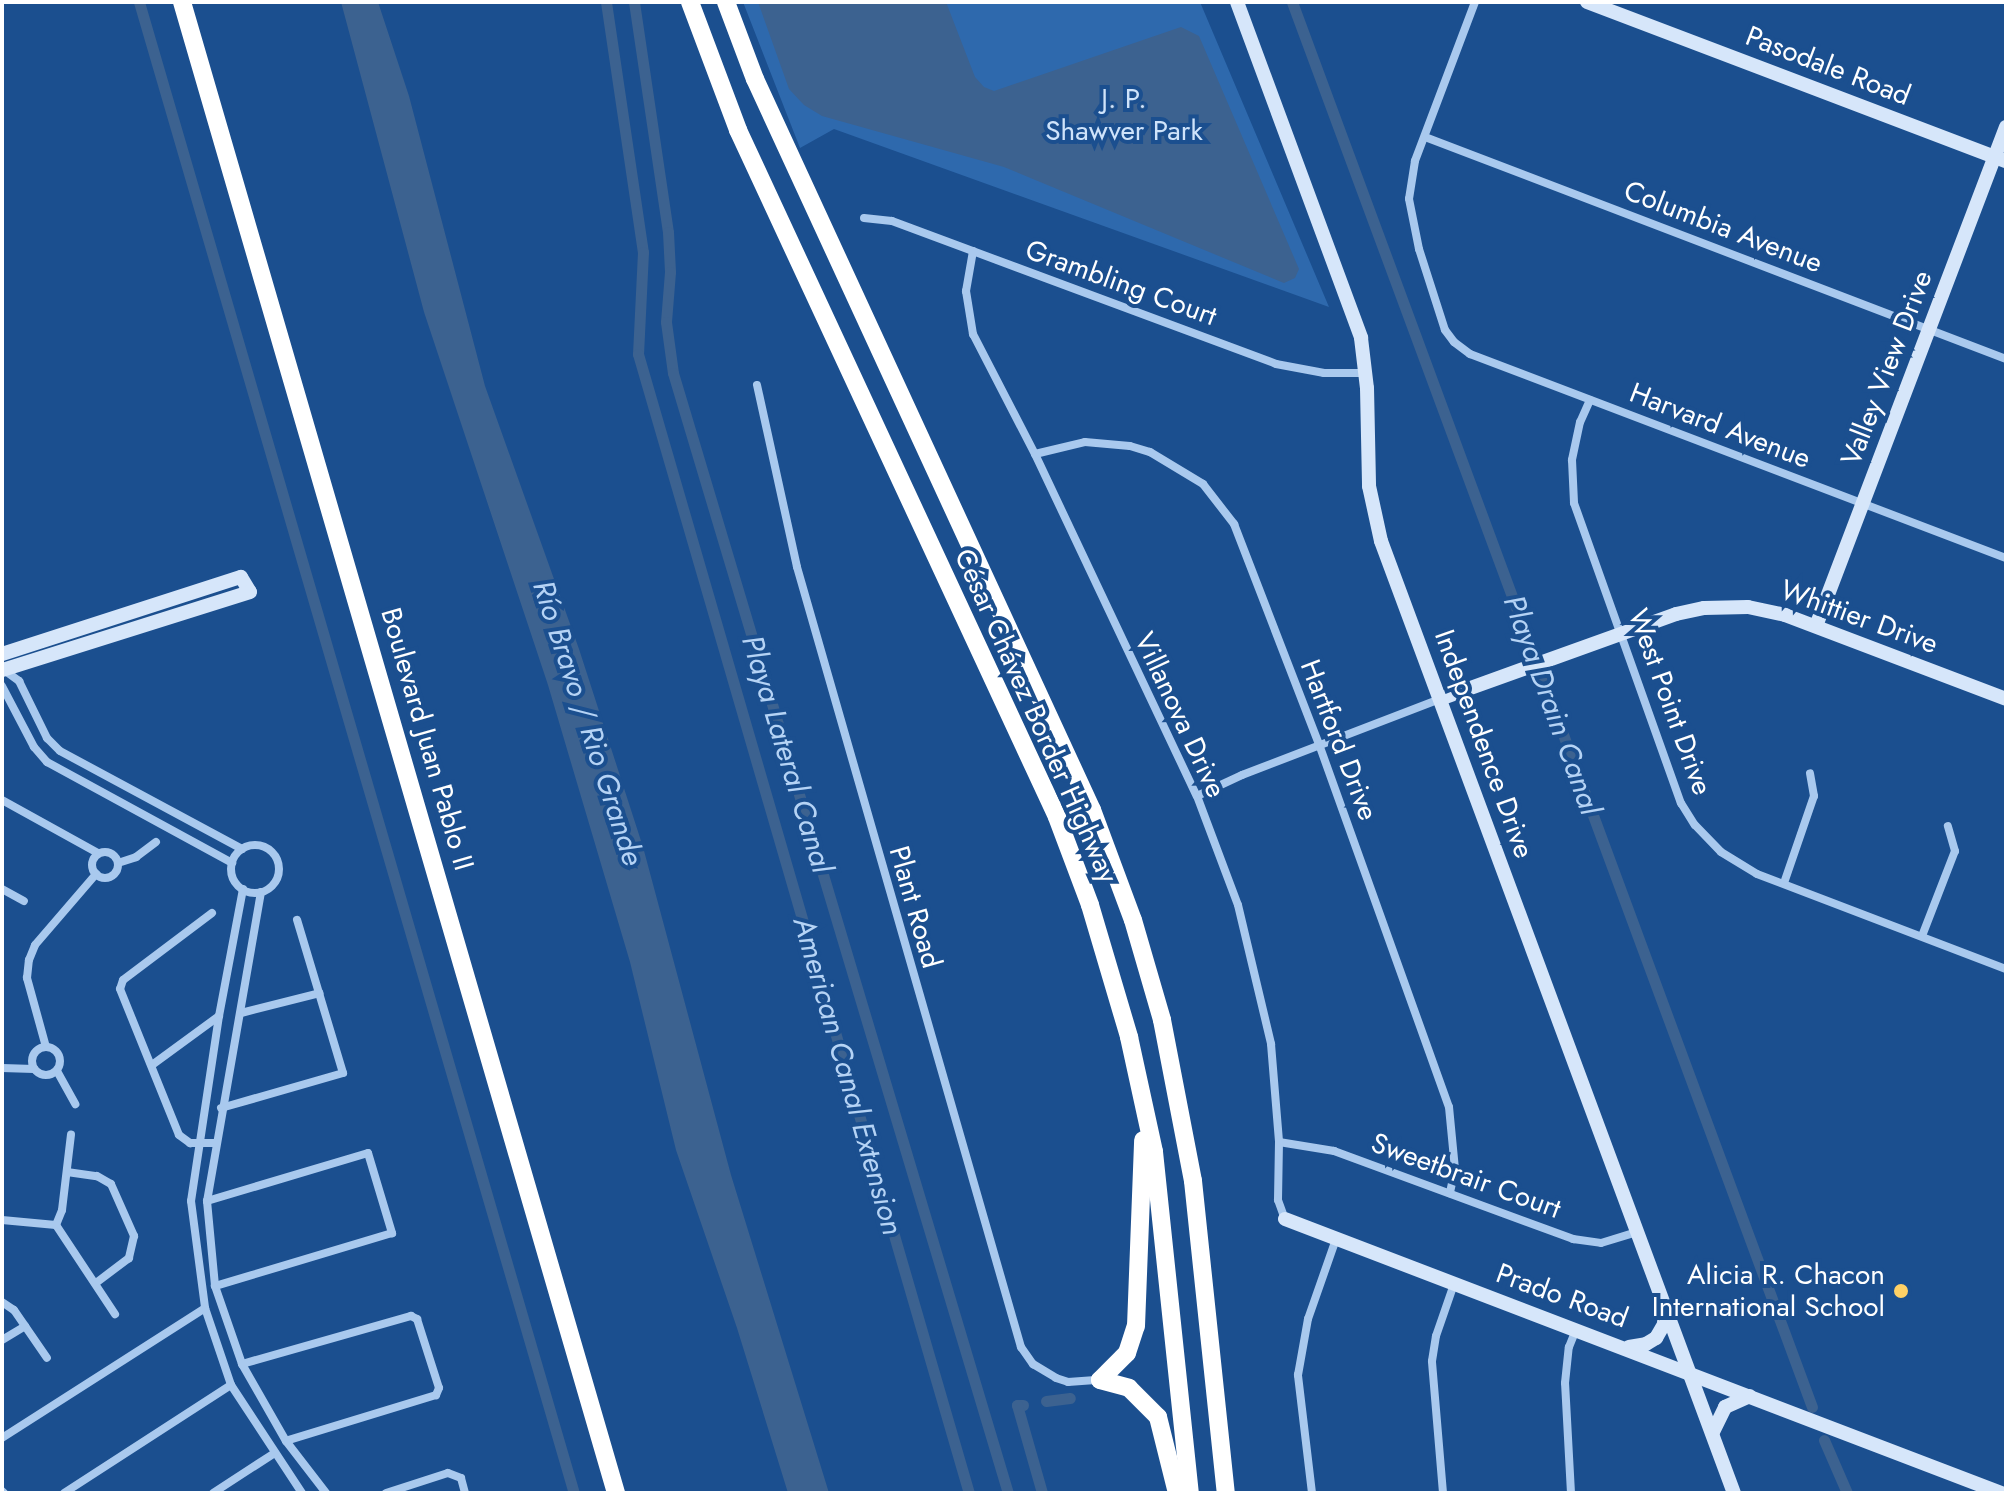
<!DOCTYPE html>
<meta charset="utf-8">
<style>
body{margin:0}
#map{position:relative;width:2008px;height:1495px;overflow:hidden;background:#1b4f8f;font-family:Jost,sans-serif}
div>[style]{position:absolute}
.green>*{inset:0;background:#2e69ad}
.water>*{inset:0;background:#3c6290}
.canal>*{height:11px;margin:-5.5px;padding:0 5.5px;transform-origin:5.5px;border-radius:5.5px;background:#3c6290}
.street>*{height:8px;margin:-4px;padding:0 4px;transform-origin:4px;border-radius:4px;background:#a9c9ee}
.street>.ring{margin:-4px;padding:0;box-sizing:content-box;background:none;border:8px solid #a9c9ee;border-radius:50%}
.secondary>*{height:14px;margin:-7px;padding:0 7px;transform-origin:7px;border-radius:7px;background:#d6e6fa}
.highway>*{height:18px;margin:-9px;padding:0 9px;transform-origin:9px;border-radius:9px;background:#fff}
.dots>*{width:22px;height:22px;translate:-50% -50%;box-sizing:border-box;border:4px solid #1b4f8f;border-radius:50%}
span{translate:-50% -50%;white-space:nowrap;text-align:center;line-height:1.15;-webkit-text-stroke:8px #1b4f8f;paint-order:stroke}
.street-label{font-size:28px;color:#fff}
.park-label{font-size:28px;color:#cfe3fa}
.poi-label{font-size:28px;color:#fff}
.right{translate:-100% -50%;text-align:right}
.water-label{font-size:30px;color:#b5d3f5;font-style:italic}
.frame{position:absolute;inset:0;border:4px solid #fff;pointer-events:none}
</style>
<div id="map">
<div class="green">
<i style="clip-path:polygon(743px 2px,1200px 2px,1329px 307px,834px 129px,800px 148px)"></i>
</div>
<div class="water">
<i style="clip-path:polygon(341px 2px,378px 2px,409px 96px,485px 386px,579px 649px,643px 847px,731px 1175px,829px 1493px,788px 1493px,737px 1328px,676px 1150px,630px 962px,548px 685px,424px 312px)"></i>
<i style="clip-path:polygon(758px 2px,946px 2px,975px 77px,984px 87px,994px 91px,1181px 27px,1199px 36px,1299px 269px,1295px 278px,1284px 283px,1004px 167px,822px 116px,804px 105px,789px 89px)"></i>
</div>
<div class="canal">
<i style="left:139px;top:2px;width:1553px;rotate:73.74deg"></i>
<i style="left:606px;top:2px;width:253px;rotate:81.6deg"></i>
<i style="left:643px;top:252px;width:102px;rotate:92.8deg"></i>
<i style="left:638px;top:354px;width:1186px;rotate:73.8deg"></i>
<i style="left:634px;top:2px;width:232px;rotate:81.6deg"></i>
<i style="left:668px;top:232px;width:40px;rotate:87.1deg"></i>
<i style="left:670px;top:272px;width:50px;rotate:94.6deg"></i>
<i style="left:666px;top:322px;width:51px;rotate:82.2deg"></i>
<i style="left:673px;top:373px;width:1169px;rotate:73.35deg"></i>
<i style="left:1292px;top:2px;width:1498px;rotate:69.69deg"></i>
<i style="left:1046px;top:1401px;width:24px;rotate:-7deg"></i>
<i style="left:1023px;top:1405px;width:6px;rotate:180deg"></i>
<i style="left:1017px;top:1405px;width:91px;rotate:74.1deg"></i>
<i style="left:1824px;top:1440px;width:58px;rotate:66.5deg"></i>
</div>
<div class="street">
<i style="left:1475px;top:2px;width:170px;rotate:110.7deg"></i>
<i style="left:1415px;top:161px;width:38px;rotate:99deg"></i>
<i style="left:1409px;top:199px;width:51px;rotate:78.7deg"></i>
<i style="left:1419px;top:249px;width:85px;rotate:72.2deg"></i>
<i style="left:1445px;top:330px;width:15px;rotate:53deg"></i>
<i style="left:1454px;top:342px;width:20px;rotate:37deg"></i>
<i style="left:1470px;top:354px;width:574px;rotate:20.84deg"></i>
<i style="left:1425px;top:137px;width:622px;rotate:20.91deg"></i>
<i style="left:864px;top:218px;width:28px;rotate:6deg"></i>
<i style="left:892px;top:221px;width:410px;rotate:20.4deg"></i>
<i style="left:1276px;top:364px;width:49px;rotate:10.6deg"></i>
<i style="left:1324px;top:373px;width:42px"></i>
<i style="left:973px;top:251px;width:41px;rotate:99.9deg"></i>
<i style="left:966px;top:291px;width:44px;rotate:80.8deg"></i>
<i style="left:973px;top:334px;width:135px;rotate:62.7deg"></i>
<i style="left:1035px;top:454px;width:378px;rotate:64.7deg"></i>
<i style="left:1197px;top:796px;width:116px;rotate:69.4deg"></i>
<i style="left:1238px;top:905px;width:143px;rotate:76.6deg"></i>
<i style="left:1271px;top:1044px;width:98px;rotate:85.3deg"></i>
<i style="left:1279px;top:1142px;width:58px;rotate:91deg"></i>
<i style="left:1278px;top:1200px;width:20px;rotate:70deg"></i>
<i style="left:757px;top:385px;width:186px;rotate:77.6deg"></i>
<i style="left:797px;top:567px;width:812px;rotate:73.98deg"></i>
<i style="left:1021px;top:1347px;width:21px;rotate:55deg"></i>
<i style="left:1033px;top:1364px;width:27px;rotate:31deg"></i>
<i style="left:1056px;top:1378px;width:13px;rotate:18deg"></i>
<i style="left:1068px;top:1382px;width:31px;rotate:-4deg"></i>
<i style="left:1590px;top:400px;width:24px;rotate:114deg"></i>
<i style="left:1580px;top:422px;width:39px;rotate:102deg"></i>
<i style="left:1572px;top:460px;width:43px;rotate:87.3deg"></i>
<i style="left:1574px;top:503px;width:319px;rotate:70.4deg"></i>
<i style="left:1681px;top:803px;width:26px;rotate:58deg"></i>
<i style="left:1695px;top:825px;width:37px;rotate:46deg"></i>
<i style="left:1721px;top:852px;width:42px;rotate:31.4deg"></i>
<i style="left:1757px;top:874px;width:267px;rotate:20.9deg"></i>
<i style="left:1035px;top:454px;width:51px;rotate:-13.5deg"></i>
<i style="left:1085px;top:442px;width:45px;rotate:5.1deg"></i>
<i style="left:1130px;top:446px;width:21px;rotate:17deg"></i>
<i style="left:1150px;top:452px;width:62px;rotate:31.1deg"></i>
<i style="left:1203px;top:484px;width:51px;rotate:52.2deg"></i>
<i style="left:1234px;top:524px;width:239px;rotate:68.9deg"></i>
<i style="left:1320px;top:747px;width:382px;rotate:70.3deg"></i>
<i style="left:1449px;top:1107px;width:62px;rotate:84.5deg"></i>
<i style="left:1455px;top:1169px;width:25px;rotate:102deg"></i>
<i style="left:4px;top:670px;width:19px;rotate:36deg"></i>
<i style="left:19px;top:681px;width:64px;rotate:63.8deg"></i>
<i style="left:47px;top:738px;width:18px;rotate:45deg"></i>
<i style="left:60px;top:751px;width:207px;rotate:28.3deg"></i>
<i style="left:2px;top:686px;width:69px;rotate:62.3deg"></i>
<i style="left:34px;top:747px;width:20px;rotate:49deg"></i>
<i style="left:47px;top:762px;width:211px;rotate:28.6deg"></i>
<i style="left:1197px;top:796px;width:50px;rotate:-25deg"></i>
<i style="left:1242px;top:775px;width:212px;rotate:-21deg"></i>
<i style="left:2px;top:800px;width:110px;rotate:28.9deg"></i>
<i class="ring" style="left:231px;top:845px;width:40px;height:40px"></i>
<i class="ring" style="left:92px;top:852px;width:18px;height:18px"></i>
<i style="left:118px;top:863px;width:19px;rotate:-18deg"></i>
<i style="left:136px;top:857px;width:25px;rotate:-37deg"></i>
<i style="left:1784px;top:883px;width:92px;rotate:-71deg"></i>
<i style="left:1814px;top:796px;width:23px;rotate:-100deg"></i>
<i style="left:2px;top:889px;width:25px;rotate:29deg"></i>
<i style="left:243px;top:889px;width:129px;rotate:100.7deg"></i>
<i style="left:219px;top:1016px;width:187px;rotate:98.6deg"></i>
<i style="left:191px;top:1201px;width:108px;rotate:82.5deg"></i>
<i style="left:205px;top:1308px;width:81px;rotate:71.3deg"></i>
<i style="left:231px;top:1385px;width:129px;rotate:56.7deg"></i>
<i style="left:261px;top:892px;width:314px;rotate:99.9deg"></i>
<i style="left:207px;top:1201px;width:85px;rotate:84.6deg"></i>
<i style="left:215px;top:1286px;width:83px;rotate:70.9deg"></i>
<i style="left:242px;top:1364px;width:89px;rotate:60.3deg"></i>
<i style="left:286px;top:1441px;width:66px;rotate:52.4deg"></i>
<i style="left:212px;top:913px;width:111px;rotate:143deg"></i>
<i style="left:123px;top:980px;width:9px;rotate:108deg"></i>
<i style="left:120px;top:989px;width:157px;rotate:68deg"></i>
<i style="left:179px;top:1135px;width:14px;rotate:36deg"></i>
<i style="left:190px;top:1143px;width:25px"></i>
<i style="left:1922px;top:936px;width:91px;rotate:-68.8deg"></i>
<i style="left:1955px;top:851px;width:26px;rotate:-106deg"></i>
<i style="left:241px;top:1013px;width:81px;rotate:-14.2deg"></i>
<i class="ring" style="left:32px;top:1047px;width:20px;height:20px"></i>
<i style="left:46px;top:1047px;width:72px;rotate:-105.4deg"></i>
<i style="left:27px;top:978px;width:18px;rotate:-84deg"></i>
<i style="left:29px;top:960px;width:16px;rotate:-68deg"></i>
<i style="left:35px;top:945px;width:94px;rotate:-49.3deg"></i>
<i style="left:152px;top:1065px;width:83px;rotate:-36.2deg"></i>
<i style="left:2px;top:1068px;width:32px;rotate:2deg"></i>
<i style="left:57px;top:1071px;width:38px;rotate:61deg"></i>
<i style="left:221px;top:1108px;width:127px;rotate:-16deg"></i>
<i style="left:343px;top:1073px;width:160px;rotate:-106.7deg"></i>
<i style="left:1279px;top:1142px;width:56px;rotate:9.3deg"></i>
<i style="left:1334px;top:1151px;width:255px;rotate:20.2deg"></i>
<i style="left:1573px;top:1239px;width:28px;rotate:8deg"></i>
<i style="left:1601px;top:1243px;width:38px;rotate:-17deg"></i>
<i style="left:67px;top:1172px;width:30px;rotate:8deg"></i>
<i style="left:97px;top:1176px;width:16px;rotate:30deg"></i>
<i style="left:111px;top:1184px;width:57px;rotate:66.1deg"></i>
<i style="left:134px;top:1236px;width:23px;rotate:103deg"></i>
<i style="left:129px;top:1258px;width:40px;rotate:143deg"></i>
<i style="left:207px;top:1201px;width:168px;rotate:-16.6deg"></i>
<i style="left:368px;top:1153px;width:84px;rotate:73.3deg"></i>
<i style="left:392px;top:1233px;width:185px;rotate:163.3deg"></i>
<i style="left:2px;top:1220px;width:54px;rotate:5.3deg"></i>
<i style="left:56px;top:1225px;width:107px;rotate:56.5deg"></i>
<i style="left:56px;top:1225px;width:16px;rotate:-68deg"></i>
<i style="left:62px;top:1210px;width:76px;rotate:-83.2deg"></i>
<i style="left:2px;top:1302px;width:14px;rotate:34deg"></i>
<i style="left:14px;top:1310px;width:58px;rotate:55.5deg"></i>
<i style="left:2px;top:1340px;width:27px;rotate:-31deg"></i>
<i style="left:242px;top:1364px;width:176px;rotate:-15.9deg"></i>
<i style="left:411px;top:1316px;width:7px;rotate:27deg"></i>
<i style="left:417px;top:1319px;width:72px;rotate:72.3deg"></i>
<i style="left:439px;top:1388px;width:8px;rotate:113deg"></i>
<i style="left:436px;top:1395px;width:157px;rotate:163deg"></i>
<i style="left:2px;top:1438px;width:241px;rotate:-32.6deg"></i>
<i style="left:2px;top:1491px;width:3px;rotate:45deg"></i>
<i style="left:64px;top:1493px;width:199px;rotate:-32.9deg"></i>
<i style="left:213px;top:1493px;width:72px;rotate:-33deg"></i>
<i style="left:386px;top:1493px;width:65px;rotate:-17.9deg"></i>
<i style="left:448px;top:1473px;width:14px;rotate:21deg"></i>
<i style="left:461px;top:1478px;width:16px;rotate:75deg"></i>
<i style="left:1312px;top:1493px;width:119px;rotate:-96.8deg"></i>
<i style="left:1298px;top:1375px;width:57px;rotate:-79.9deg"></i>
<i style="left:1308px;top:1319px;width:85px;rotate:-70.7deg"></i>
<i style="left:1443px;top:1493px;width:132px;rotate:-94.8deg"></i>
<i style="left:1432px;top:1361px;width:25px;rotate:-81deg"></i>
<i style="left:1436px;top:1336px;width:55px;rotate:-70.9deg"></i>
<i style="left:1571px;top:1493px;width:110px;rotate:-93.1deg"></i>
<i style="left:1565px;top:1383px;width:36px;rotate:-84deg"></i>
<i style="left:1569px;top:1347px;width:18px;rotate:-68deg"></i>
</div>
<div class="secondary">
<i style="left:1237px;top:2px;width:358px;rotate:69.7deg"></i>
<i style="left:1361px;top:338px;width:50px;rotate:83.2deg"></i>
<i style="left:1367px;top:388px;width:98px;rotate:88.8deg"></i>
<i style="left:1369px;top:486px;width:56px;rotate:77.7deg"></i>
<i style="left:1381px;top:541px;width:1015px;rotate:69.66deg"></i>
<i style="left:1587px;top:2px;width:448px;rotate:20.8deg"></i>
<i style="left:1816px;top:626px;width:534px;rotate:-69.16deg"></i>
<i style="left:2px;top:654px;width:251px;rotate:-17.9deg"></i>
<i style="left:241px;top:577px;width:17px;rotate:59deg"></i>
<i style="left:250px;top:592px;width:260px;rotate:162.5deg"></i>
<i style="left:1440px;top:699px;width:251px;rotate:-19.8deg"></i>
<i style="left:1676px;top:614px;width:29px;rotate:-12deg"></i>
<i style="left:1704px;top:608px;width:44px;rotate:-1.3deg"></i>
<i style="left:1748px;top:607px;width:38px;rotate:12deg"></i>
<i style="left:1785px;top:615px;width:236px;rotate:20.8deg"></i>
<i style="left:1285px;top:1219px;width:767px;rotate:20.94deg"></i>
<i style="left:1629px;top:1347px;width:17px;rotate:-10deg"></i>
<i style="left:1646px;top:1344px;width:12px;rotate:-31deg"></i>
<i style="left:1656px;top:1338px;width:16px;rotate:-60deg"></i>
<i style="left:1664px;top:1324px;width:14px;rotate:-86deg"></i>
<i style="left:1713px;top:1432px;width:28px;rotate:-64deg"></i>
<i style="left:1725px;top:1407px;width:27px;rotate:-24deg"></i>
</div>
<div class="highway">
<i style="left:182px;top:2px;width:1553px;rotate:73.77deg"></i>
<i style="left:690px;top:2px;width:137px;rotate:69.4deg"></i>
<i style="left:738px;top:130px;width:757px;rotate:65.09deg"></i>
<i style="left:1057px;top:817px;width:94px;rotate:69.4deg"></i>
<i style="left:1090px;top:905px;width:138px;rotate:73.5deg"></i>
<i style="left:1129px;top:1037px;width:118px;rotate:77.7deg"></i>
<i style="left:1154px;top:1152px;width:343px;rotate:84deg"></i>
<i style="left:726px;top:2px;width:82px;rotate:69.4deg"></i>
<i style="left:755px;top:79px;width:805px;rotate:65.25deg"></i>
<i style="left:1092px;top:810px;width:117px;rotate:69.6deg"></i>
<i style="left:1133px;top:920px;width:104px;rotate:73.8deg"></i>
<i style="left:1162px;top:1020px;width:164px;rotate:79.1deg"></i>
<i style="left:1193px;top:1181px;width:314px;rotate:84deg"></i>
<i style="left:1100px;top:1380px;width:38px;rotate:-45deg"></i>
<i style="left:1127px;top:1353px;width:28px;rotate:-72deg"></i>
<i style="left:1136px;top:1326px;width:186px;rotate:-87.8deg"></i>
<i style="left:1100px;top:1380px;width:30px;rotate:15deg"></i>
<i style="left:1129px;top:1388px;width:41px;rotate:45deg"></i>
<i style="left:1158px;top:1417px;width:78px;rotate:76deg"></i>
</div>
<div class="dots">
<i style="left:1901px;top:1291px;background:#ffd166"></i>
</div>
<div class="street-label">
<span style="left:1828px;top:66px;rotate:21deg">Pasodale Road</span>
<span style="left:1723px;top:227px;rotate:21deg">Columbia Avenue</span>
<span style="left:1121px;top:283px;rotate:20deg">Grambling Court</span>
<span style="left:1887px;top:368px;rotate:-69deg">Valley View Drive</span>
<span style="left:1720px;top:426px;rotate:21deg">Harvard Avenue</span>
<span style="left:1859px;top:617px;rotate:20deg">Whittier Drive</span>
<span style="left:1670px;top:702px;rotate:70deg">West Point Drive</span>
<span style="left:1180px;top:715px;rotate:65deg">Villanova Drive</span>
<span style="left:1036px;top:716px;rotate:66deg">César Chávez Border Highway</span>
<span style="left:427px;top:739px;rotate:74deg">Boulevard Juan Pablo II</span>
<span style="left:1339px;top:740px;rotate:69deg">Hartford Drive</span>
<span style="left:1484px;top:744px;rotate:70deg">Independence Drive</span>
<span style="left:915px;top:907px;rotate:74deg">Plant Road</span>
<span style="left:1466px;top:1176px;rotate:20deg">Sweetbrair Court</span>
<span style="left:1562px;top:1296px;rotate:20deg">Prado Road</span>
</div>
<div class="park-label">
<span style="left:1124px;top:115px">J. P.<br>Shawver Park</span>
</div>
<div class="poi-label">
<span class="right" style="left:1885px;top:1291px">Alicia R. Chacon<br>International School</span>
</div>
<div class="water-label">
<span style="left:1552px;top:705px;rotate:70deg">Playa Drain Canal</span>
<span style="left:588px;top:723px;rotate:72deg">Río Bravo / Rio Grande</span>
<span style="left:787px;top:754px;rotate:73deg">Playa Lateral Canal</span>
<span style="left:848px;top:1076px;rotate:74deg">American Canal Extension</span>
</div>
<div class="frame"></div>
</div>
